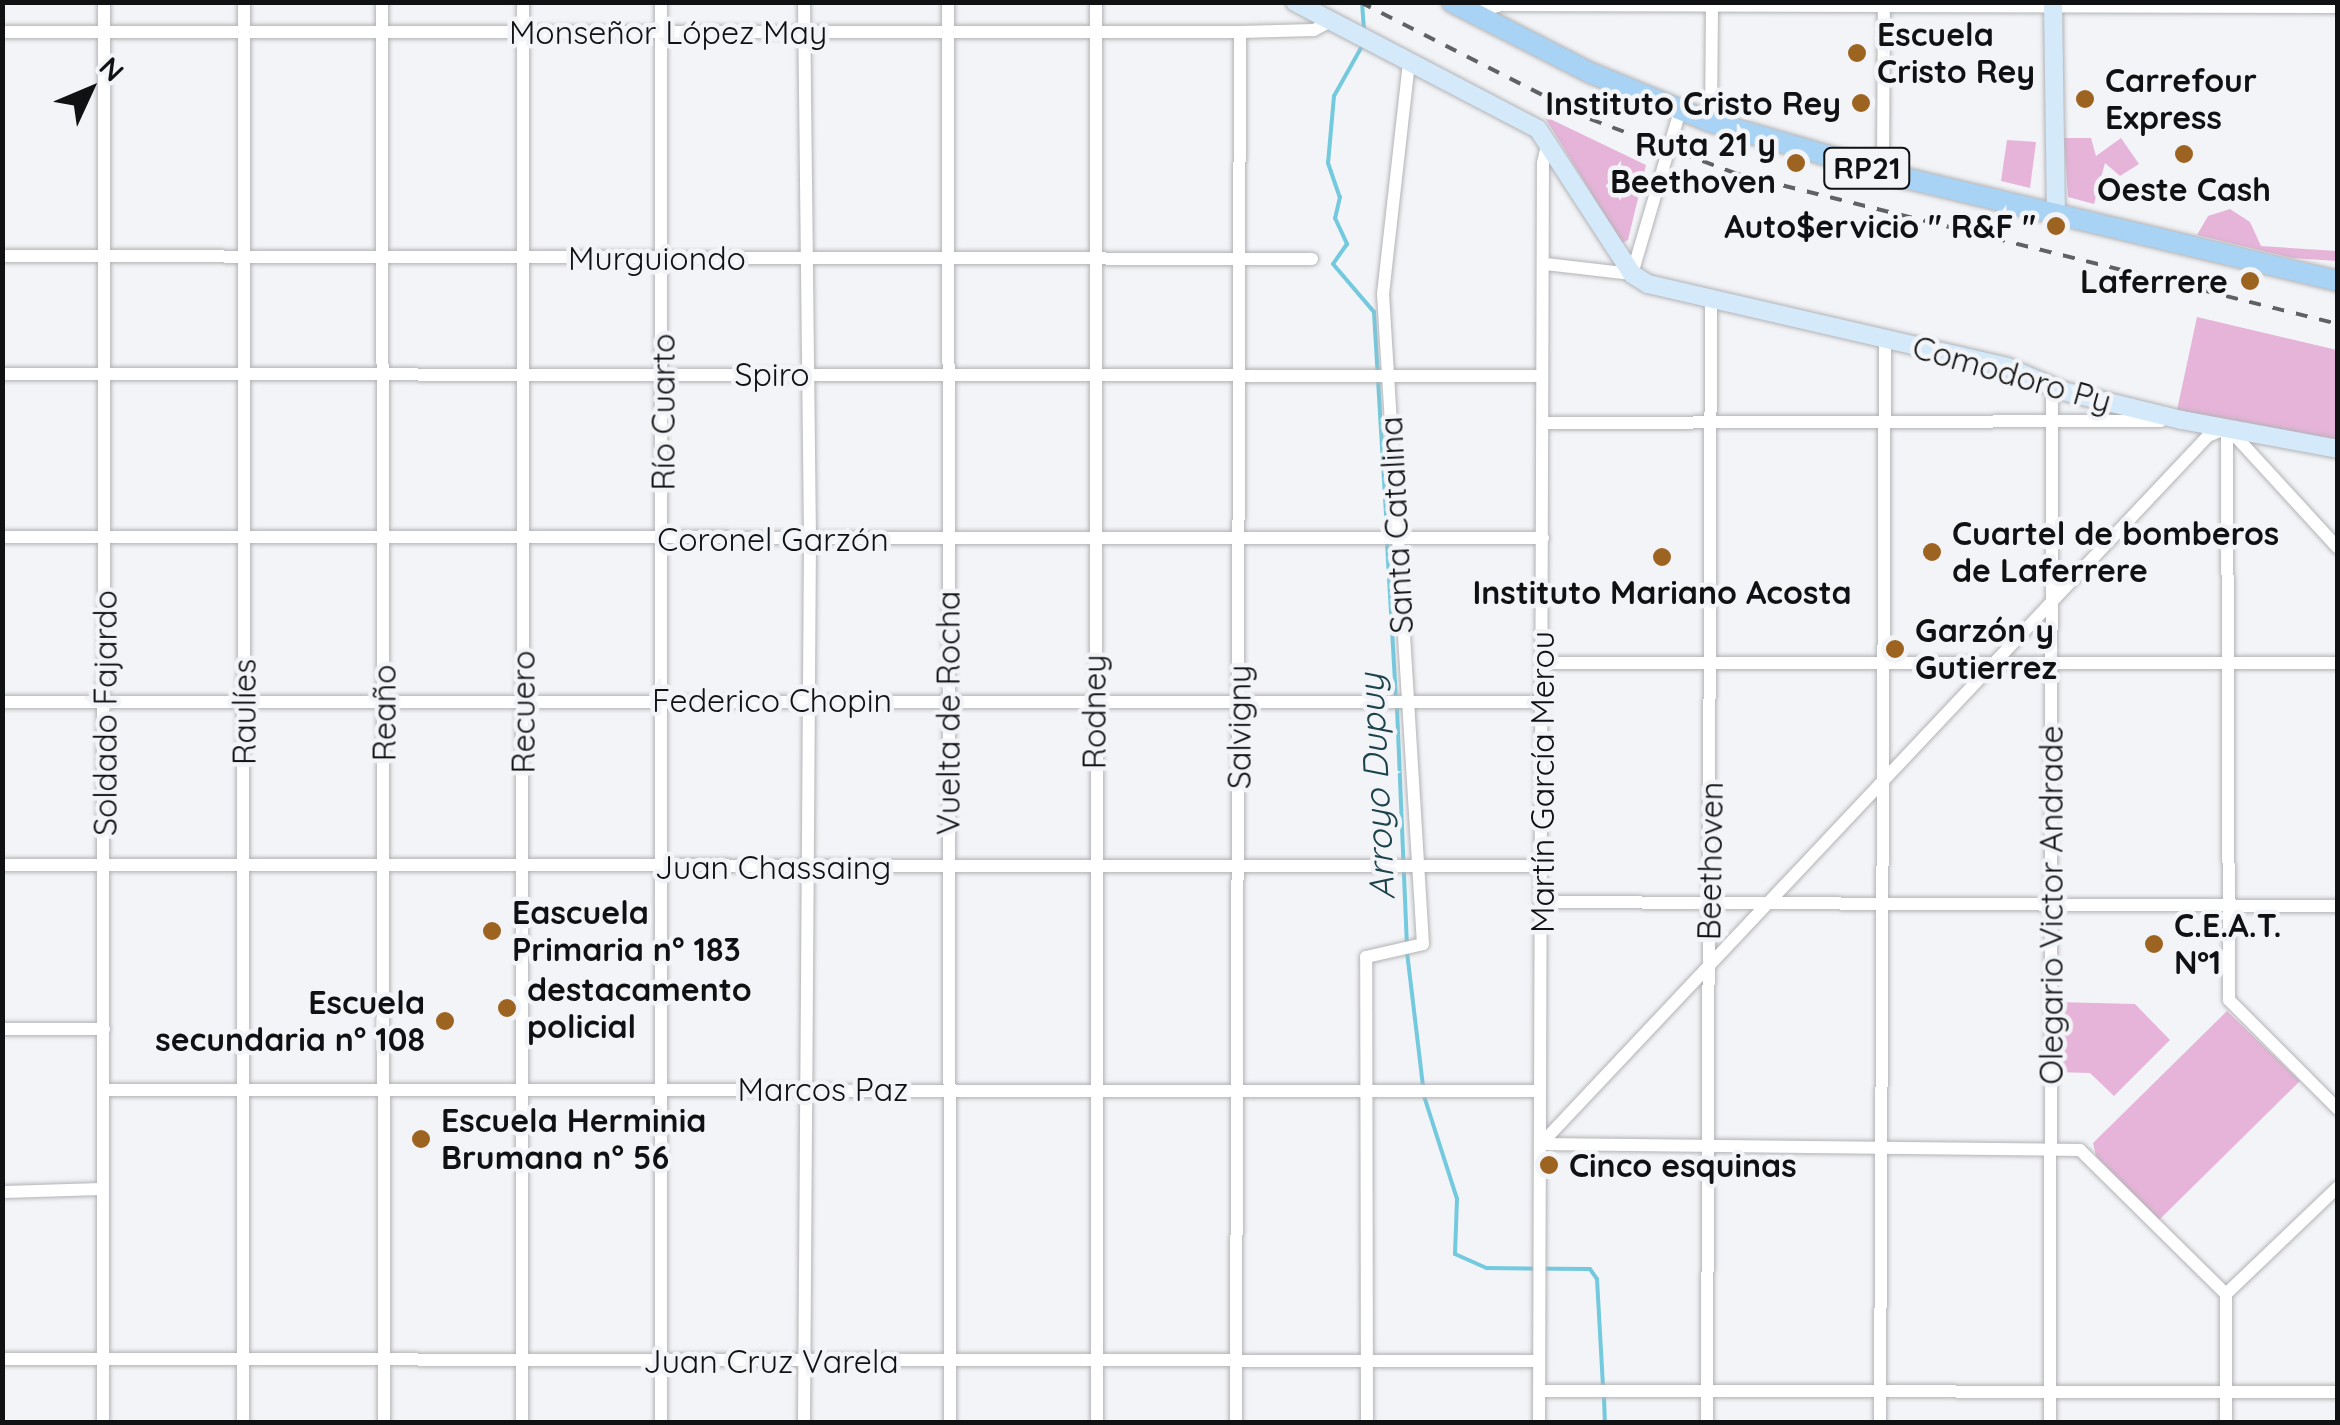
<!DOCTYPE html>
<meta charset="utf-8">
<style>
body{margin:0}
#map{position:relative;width:2340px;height:1425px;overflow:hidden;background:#f3f4f7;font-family:Quicksand,sans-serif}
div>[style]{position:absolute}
.green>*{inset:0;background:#e6b4d9}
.stream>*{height:4px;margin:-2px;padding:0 2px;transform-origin:2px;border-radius:2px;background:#73c9dd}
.roads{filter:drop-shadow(0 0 2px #b2b3b6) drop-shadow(0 0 2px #b2b3b6)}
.street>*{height:12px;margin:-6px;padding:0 6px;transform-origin:6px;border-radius:6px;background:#fff}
.secondary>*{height:18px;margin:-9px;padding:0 9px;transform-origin:9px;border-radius:9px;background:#d4e9fa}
.primary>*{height:20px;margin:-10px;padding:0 10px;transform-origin:10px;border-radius:10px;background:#a9d3f4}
.rail>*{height:4px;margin-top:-2px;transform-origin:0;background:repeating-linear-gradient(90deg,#606163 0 12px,transparent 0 24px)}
.dots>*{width:28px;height:28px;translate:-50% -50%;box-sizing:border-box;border:5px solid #f3f4f7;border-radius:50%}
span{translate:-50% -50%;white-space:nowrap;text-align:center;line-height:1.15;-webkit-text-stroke:9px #f3f4f7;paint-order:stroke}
.shield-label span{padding:2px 8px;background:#f3f4f7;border:2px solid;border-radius:8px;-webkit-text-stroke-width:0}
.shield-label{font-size:30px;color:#101112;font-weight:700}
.street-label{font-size:32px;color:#101112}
.poi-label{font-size:32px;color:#101112;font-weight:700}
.left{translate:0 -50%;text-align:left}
.right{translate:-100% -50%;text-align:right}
.water-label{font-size:35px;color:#1c434c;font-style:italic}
.frame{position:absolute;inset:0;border:5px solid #101112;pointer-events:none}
.north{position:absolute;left:40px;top:40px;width:100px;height:100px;-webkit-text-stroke:8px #f3f4f7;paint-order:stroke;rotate:46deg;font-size:28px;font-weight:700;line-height:40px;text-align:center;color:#101112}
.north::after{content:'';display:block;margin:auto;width:35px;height:45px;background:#101112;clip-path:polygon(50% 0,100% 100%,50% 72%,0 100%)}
</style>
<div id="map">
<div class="green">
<i style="clip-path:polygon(1544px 116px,1646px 165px,1628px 240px,1622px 243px)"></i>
<i style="clip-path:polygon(2064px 138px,2091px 138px,2096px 156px,2121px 138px,2139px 164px,2120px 176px,2105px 163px,2094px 204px,2068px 197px)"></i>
<i style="clip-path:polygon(2007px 140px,2036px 142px,2030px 188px,2001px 181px)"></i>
<i style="clip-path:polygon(2230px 209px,2250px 222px,2261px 246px,2337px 251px,2337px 261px,2292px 258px,2197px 235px,2208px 216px)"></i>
<i style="clip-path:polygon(2197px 317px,2337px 350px,2337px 445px,2177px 410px)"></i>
<i style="clip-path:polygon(2056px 1002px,2135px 1004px,2170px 1040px,2114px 1096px,2090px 1073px,2055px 1072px)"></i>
<i style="clip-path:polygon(2227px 1011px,2300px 1081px,2159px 1220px,2096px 1156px,2093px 1143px)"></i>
</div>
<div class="stream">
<i style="left:1362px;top:2px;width:26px;rotate:86deg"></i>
<i style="left:1361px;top:48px;width:55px;rotate:119.4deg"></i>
<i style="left:1334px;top:96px;width:67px;rotate:95.1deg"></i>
<i style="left:1328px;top:163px;width:36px;rotate:71deg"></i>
<i style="left:1340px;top:197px;width:22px;rotate:103deg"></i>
<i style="left:1335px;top:218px;width:29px;rotate:65deg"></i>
<i style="left:1347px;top:244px;width:24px;rotate:125deg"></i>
<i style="left:1333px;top:264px;width:63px;rotate:49.5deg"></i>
<i style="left:1374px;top:312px;width:222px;rotate:86.6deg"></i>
<i style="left:1387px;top:543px;width:155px;rotate:86.7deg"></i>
<i style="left:1397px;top:708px;width:235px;rotate:87.6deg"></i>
<i style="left:1407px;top:952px;width:136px;rotate:83.2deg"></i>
<i style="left:1424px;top:1096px;width:108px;rotate:72.2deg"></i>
<i style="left:1457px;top:1199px;width:55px;rotate:92.1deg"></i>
<i style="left:1455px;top:1254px;width:35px;rotate:24deg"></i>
<i style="left:1487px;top:1268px;width:103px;rotate:0.6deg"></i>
<i style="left:1590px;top:1269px;width:12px;rotate:55deg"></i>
<i style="left:1597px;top:1279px;width:108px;rotate:86.8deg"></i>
<i style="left:1604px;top:1397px;width:25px;rotate:88deg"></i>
</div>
<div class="roads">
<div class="street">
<i style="left:382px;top:2px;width:1420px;rotate:89.92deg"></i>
<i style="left:661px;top:2px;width:1420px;rotate:90deg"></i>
<i style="left:804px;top:2px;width:536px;rotate:89.36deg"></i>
<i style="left:810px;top:538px;width:884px;rotate:90.39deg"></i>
<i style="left:948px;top:2px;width:1420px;rotate:89.92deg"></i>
<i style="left:1096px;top:2px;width:1420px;rotate:89.96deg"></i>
<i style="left:1473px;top:13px;width:29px;rotate:-16deg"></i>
<i style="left:1501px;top:5px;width:837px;rotate:0.14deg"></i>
<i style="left:2px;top:32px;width:1238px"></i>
<i style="left:1240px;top:32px;width:74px;rotate:-1.5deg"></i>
<i style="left:1314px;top:30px;width:19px;rotate:-28deg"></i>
<i style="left:1711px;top:122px;width:120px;rotate:-89.5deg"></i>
<i style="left:1883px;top:173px;width:171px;rotate:-89.7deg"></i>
<i style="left:2px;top:256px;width:1310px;rotate:0.13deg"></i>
<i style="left:1545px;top:264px;width:88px;rotate:6.6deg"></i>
<i style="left:1632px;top:274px;width:170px;rotate:-73.6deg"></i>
<i style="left:2px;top:374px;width:1539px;rotate:0.07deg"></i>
<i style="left:1544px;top:423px;width:617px;rotate:-0.19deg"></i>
<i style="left:2227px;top:428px;width:572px;rotate:89.8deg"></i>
<i style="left:2229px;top:1000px;width:154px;rotate:45deg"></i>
<i style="left:2229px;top:429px;width:161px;rotate:47.5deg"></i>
<i style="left:2px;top:537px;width:1541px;rotate:0.04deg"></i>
<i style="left:1542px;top:663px;width:796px"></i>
<i style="left:2px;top:702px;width:1540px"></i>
<i style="left:2px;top:865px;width:1541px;rotate:0.04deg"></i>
<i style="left:1543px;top:902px;width:795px;rotate:0.29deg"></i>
<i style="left:2px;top:1029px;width:102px"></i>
<i style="left:106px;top:1090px;width:1434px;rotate:0.04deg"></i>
<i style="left:1541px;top:1144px;width:973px;rotate:-46.71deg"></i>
<i style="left:2208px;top:436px;width:21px;rotate:-23deg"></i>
<i style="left:1541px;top:1144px;width:539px;rotate:0.64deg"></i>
<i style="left:2080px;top:1150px;width:205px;rotate:44.6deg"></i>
<i style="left:2226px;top:1294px;width:128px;rotate:90deg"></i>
<i style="left:2px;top:1192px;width:101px;rotate:-1.7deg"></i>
<i style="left:2226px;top:1294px;width:155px;rotate:-43.7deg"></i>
<i style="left:2px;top:1359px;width:1537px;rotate:0.07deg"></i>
<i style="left:1540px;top:1391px;width:798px;rotate:0.07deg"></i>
<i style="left:103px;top:1422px;width:1420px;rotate:-89.96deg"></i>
<i style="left:243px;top:1422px;width:1420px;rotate:-89.96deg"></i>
<i style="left:522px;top:1422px;width:1420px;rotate:-89.96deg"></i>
<i style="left:1236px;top:1422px;width:1390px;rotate:-89.84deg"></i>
<i style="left:1367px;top:1422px;width:465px;rotate:-90.1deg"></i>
<i style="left:1366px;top:957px;width:58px;rotate:-12.8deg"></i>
<i style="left:1423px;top:944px;width:651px;rotate:-93.52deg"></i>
<i style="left:1383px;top:294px;width:233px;rotate:-83.6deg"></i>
<i style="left:1539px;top:1422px;width:1259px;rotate:-89.82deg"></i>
<i style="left:1543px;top:163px;width:22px;rotate:-77deg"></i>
<i style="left:1707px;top:1422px;width:1123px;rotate:-89.8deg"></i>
<i style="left:1880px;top:1422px;width:1083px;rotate:-89.74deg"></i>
<i style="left:2050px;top:1422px;width:1035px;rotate:-89.89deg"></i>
</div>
<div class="secondary">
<i style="left:1295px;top:2px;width:274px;rotate:27.6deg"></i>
<i style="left:1538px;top:129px;width:173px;rotate:57deg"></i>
<i style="left:1632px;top:274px;width:19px;rotate:32deg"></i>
<i style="left:1648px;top:284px;width:368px;rotate:13deg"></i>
<i style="left:2007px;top:367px;width:61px;rotate:23.2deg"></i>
<i style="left:2063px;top:391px;width:122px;rotate:13.7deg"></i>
<i style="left:2182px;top:420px;width:159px;rotate:10.5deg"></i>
<i style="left:2053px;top:2px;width:212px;rotate:89.2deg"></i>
</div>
<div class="primary">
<i style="left:1452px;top:2px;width:156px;rotate:27.1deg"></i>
<i style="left:1591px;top:73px;width:130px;rotate:22.2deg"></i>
<i style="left:1711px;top:122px;width:198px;rotate:16.1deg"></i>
<i style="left:1901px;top:177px;width:449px;rotate:13.4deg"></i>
</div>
</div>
<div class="rail">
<i style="left:1360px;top:2px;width:258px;rotate:27deg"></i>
<i style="left:1590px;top:119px;width:157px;rotate:20.5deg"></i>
<i style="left:1737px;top:174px;width:619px;rotate:14.01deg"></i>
</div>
<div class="dots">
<i style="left:1857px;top:53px;background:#9d6421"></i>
<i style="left:2085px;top:99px;background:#9d6421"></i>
<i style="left:1861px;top:103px;background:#9d6421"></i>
<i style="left:2184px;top:154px;background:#9d6421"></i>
<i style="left:1796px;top:163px;background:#9d6421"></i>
<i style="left:2056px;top:226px;background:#9d6421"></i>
<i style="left:2250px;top:281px;background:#9d6421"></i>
<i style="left:1932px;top:552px;background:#9d6421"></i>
<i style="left:1662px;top:557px;background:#9d6421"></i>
<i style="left:1895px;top:649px;background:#9d6421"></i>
<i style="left:492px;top:931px;background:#9d6421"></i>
<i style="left:2154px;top:944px;background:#9d6421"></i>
<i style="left:507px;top:1008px;background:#9d6421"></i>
<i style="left:445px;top:1021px;background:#9d6421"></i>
<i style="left:421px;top:1139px;background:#9d6421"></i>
<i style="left:1549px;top:1165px;background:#9d6421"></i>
</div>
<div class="shield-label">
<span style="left:1867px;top:168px">RP21</span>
</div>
<div class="street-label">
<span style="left:668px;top:32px">Monseñor López May</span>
<span style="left:657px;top:258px">Murguiondo</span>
<span style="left:772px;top:374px">Spiro</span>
<span style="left:2012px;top:374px;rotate:16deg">Comodoro Py</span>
<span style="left:663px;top:412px;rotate:-90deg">Río Cuarto</span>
<span style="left:1396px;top:525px;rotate:-93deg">Santa Catalina</span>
<span style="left:773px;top:539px">Coronel Garzón</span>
<span style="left:772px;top:700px">Federico Chopin</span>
<span style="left:244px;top:712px;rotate:-90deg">Raulíes</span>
<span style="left:523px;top:712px;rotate:-90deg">Recuero</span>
<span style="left:1094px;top:712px;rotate:-90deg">Rodney</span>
<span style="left:105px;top:713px;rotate:-90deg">Soldado Fajardo</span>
<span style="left:384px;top:713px;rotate:-90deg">Reaño</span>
<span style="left:948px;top:713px;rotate:-90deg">Vuelta de Rocha</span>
<span style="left:1239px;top:727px;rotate:-90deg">Salvigny</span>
<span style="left:1542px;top:782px;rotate:-90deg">Martín García Merou</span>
<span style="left:1710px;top:861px;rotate:-89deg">Beethoven</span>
<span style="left:773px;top:867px">Juan Chassaing</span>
<span style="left:2051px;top:905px;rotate:-90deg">Olegario Victor Andrade</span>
<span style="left:823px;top:1089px">Marcos Paz</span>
<span style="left:771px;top:1361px">Juan Cruz Varela</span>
</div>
<div class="poi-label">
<span class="left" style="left:1877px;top:53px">Escuela<br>Cristo Rey</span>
<span class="left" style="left:2105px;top:99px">Carrefour<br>Express</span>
<span class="right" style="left:1841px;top:103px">Instituto Cristo Rey</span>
<span class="right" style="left:1776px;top:163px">Ruta 21 y<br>Beethoven</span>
<span style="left:2184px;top:189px">Oeste Cash</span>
<span class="right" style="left:2036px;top:226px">Auto$ervicio '' R&amp;F ''</span>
<span class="right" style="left:2228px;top:281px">Laferrere</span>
<span class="left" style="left:1952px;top:552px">Cuartel de bomberos<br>de Laferrere</span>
<span style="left:1662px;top:592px">Instituto Mariano Acosta</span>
<span class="left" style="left:1915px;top:649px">Garzón y<br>Gutierrez</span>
<span class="left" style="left:512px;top:931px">Eascuela<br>Primaria n° 183</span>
<span class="left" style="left:2174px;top:944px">C.E.A.T.<br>Nº1</span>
<span class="left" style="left:527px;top:1008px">destacamento<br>policial</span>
<span class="right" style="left:425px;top:1021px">Escuela<br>secundaria n° 108</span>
<span class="left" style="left:441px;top:1139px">Escuela Herminia<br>Brumana n° 56</span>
<span class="left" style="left:1569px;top:1165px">Cinco esquinas</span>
</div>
<div class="water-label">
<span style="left:1376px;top:787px;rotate:-93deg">Arroyo Dupuy</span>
</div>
<div class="frame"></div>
<div class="north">N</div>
</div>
